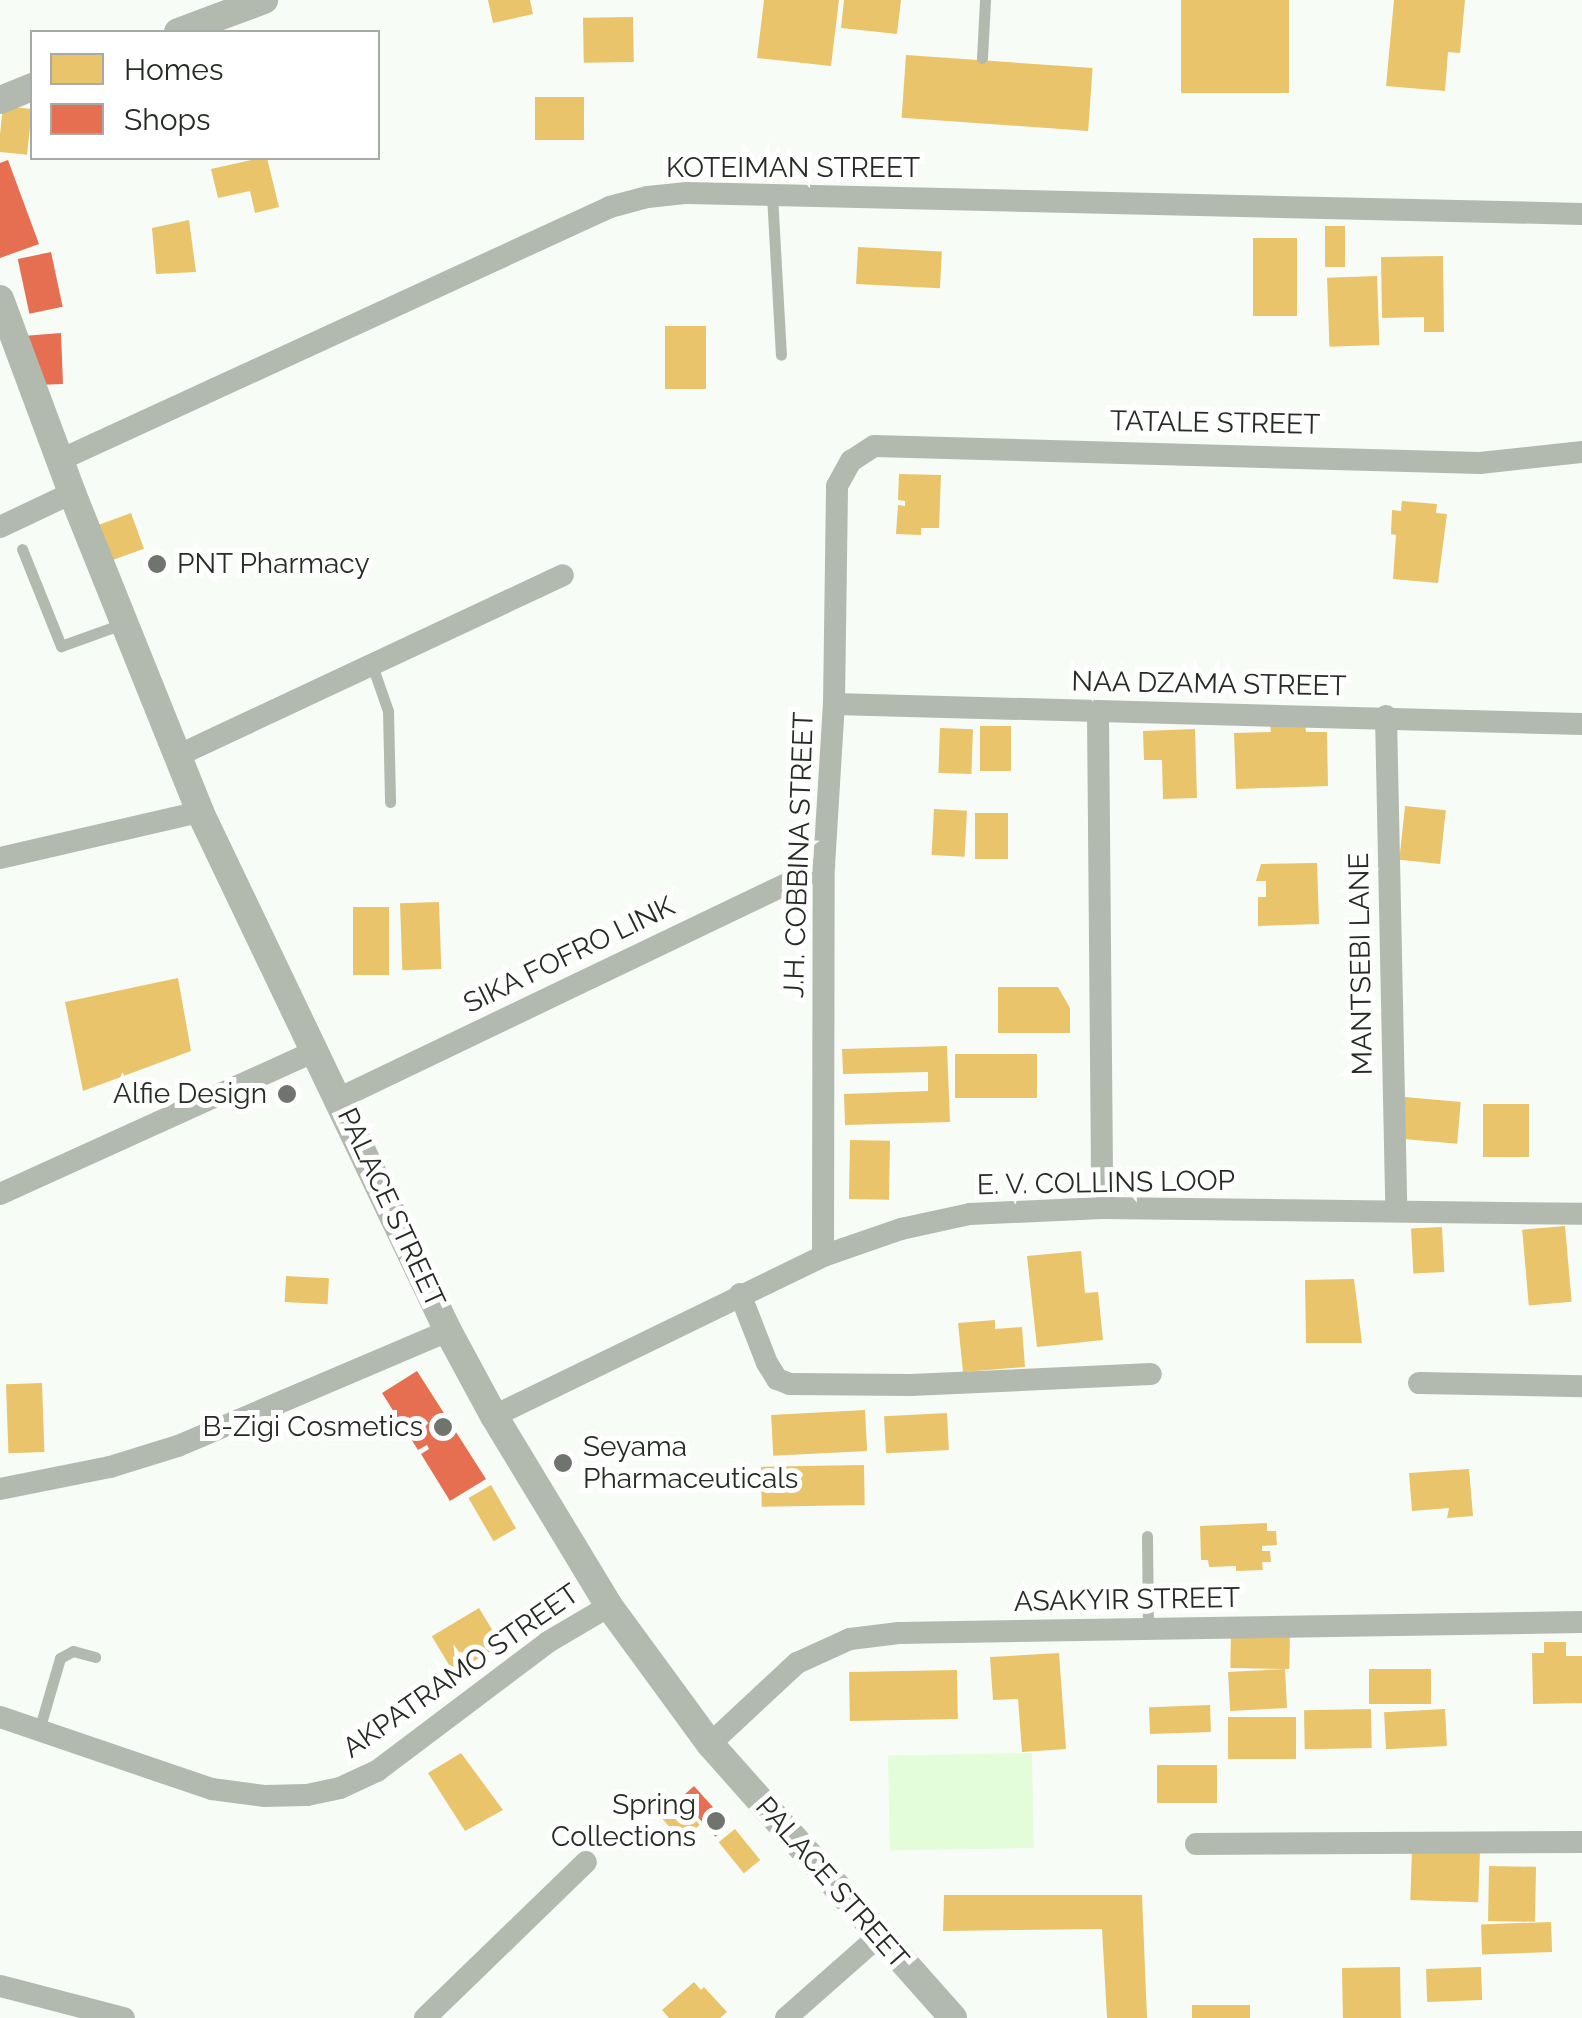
<!DOCTYPE html>
<html>
<head>
<meta charset="utf-8">
<style>
  body { margin:0 }
  #map { position:relative; width:1582px; height:2018px; overflow:hidden; background:#f8fcf7; font-family:Raleway,sans-serif }
  div>[style] { position:absolute }
  .green>* { inset:0; background:#e3fcda; transform-origin:0 0 }
  .homes>* { inset:0; background:#e9c46a; transform-origin:0 0 }
  .shops>* { inset:0; background:#e76f51; transform-origin:0 0 }
  .service>* { height:11px; margin:-5.5px; padding:0 5.5px; transform-origin:5.5px; border-radius:5.5px; background:#b2bab0 }
  .minor>* { height:22px; margin:-11px; padding:0 11px; transform-origin:11px; border-radius:11px; background:#b2bab0 }
  .tertiary>* { height:28px; margin:-14px; padding:0 14px; transform-origin:14px; border-radius:14px; background:#b2bab0 }
  .dots>* { width:28px; height:28px; translate:-50% -50%; box-sizing:border-box; border:5px solid #fff; border-radius:50% }
  span { translate:-50% -50%; white-space:nowrap; text-align:center; line-height:1.15; -webkit-text-stroke:10px #fff; paint-order:stroke }
  .street-label { font-size:28px; color:#262b25 }
  .poi-label { font-size:28px; color:#262b25 }
  .left { translate:0 -50%; text-align:left }
  .right { translate:-100% -50%; text-align:right }
  .legend { position:absolute; left:30px; top:30px; width:350px; height:130px; box-sizing:border-box; background:#fff; border:2px solid #a8aaa8; margin:0; padding:12px 18px; list-style:none; font-size:30px; color:#262b25 }
  .legend li { display:flex; align-items:center; gap:20px; height:50px }
  .legend b { width:50px; border:2px solid #a8aaa8 }
</style>
</head>
<body>
<div id="map">
  <div class="green">
    <div style="left:1032px;top:1753px;width:95px;height:144px;rotate:89deg"></div>
  </div>
  <div class="homes">
    <div style="clip-path:polygon(488px 0,530px 0,533px 14px,493px 23px)"></div>
    <div style="clip-path:polygon(764px 0,839px 0,831px 66px,757px 58px)"></div>
    <div style="clip-path:polygon(844px 0,901px 0,897px 34px,841px 28px)"></div>
    <div style="left:1181px;top:0;width:108px;height:93px"></div>
    <div style="clip-path:polygon(1394px 0,1465px 0,1460px 53px,1448px 52px,1445px 91px,1386px 86px)"></div>
    <div style="left:633px;top:17px;width:45px;height:50px;rotate:89deg"></div>
    <div style="left:906px;top:55px;width:187px;height:63px;rotate:4deg"></div>
    <div style="left:535px;top:97px;width:49px;height:43px"></div>
    <div style="left:3px;top:106px;width:29px;height:46px;rotate:6deg"></div>
    <div style="clip-path:polygon(261px 158px,267px 158px,279px 207px,255px 213px,250px 191px,218px 198px,211px 169px)"></div>
    <div style="clip-path:polygon(189px 220px,196px 272px,156px 274px,152px 228px)"></div>
    <div style="left:1325px;top:226px;width:20px;height:41px"></div>
    <div style="left:1253px;top:238px;width:44px;height:78px"></div>
    <div style="left:858px;top:247px;width:84px;height:37px;rotate:3deg"></div>
    <div style="clip-path:polygon(1443px 256px,1444px 332px,1424px 332px,1424px 317px,1382px 318px,1381px 257px)"></div>
    <div style="left:1377px;top:276px;width:69px;height:50px;rotate:88deg"></div>
    <div style="left:665px;top:326px;width:41px;height:63px"></div>
    <div style="clip-path:polygon(899px 474px,941px 475px,939px 528px,921px 528px,921px 535px,896px 534px,898px 505px,905px 506px,905px 501px,898px 500px)"></div>
    <div style="clip-path:polygon(1402px 501px,1437px 504px,1436px 513px,1447px 514px,1438px 583px,1393px 579px,1396px 535px,1391px 534px,1392px 510px,1401px 511px)"></div>
    <div style="left:131px;top:513px;width:38px;height:37px;rotate:70deg"></div>
    <div style="clip-path:polygon(1305px 723px,1306px 732px,1327px 732px,1328px 786px,1236px 789px,1234px 733px,1271px 732px,1270px 724px)"></div>
    <div style="left:980px;top:726px;width:31px;height:45px"></div>
    <div style="left:940px;top:728px;width:33px;height:45px;rotate:2deg"></div>
    <div style="clip-path:polygon(1195px 729px,1197px 798px,1163px 799px,1162px 760px,1144px 760px,1143px 731px)"></div>
    <div style="left:1405px;top:806px;width:41px;height:54px;rotate:6deg"></div>
    <div style="left:934px;top:809px;width:33px;height:46px;rotate:3deg"></div>
    <div style="left:975px;top:813px;width:33px;height:46px"></div>
    <div style="clip-path:polygon(1317px 863px,1319px 924px,1258px 926px,1258px 897px,1266px 897px,1266px 881px,1256px 881px,1261px 864px)"></div>
    <div style="left:439px;top:902px;width:67px;height:39px;rotate:88deg"></div>
    <div style="left:353px;top:907px;width:36px;height:68px"></div>
    <div style="clip-path:polygon(178px 978px,191px 1051px,83px 1091px,65px 1002px)"></div>
    <div style="clip-path:polygon(998px 987px,1058px 987px,1070px 1008px,1070px 1033px,998px 1033px)"></div>
    <div style="clip-path:polygon(947px 1046px,950px 1122px,845px 1125px,844px 1094px,928px 1091px,928px 1072px,843px 1074px,842px 1049px)"></div>
    <div style="left:1037px;top:1054px;width:44px;height:82px;rotate:90deg"></div>
    <div style="left:1405px;top:1097px;width:56px;height:42px;rotate:5deg"></div>
    <div style="left:1483px;top:1104px;width:46px;height:53px"></div>
    <div style="left:850px;top:1140px;width:40px;height:59px;rotate:1deg"></div>
    <div style="left:1565px;top:1226px;width:76px;height:43px;rotate:85deg"></div>
    <div style="left:1442px;top:1227px;width:45px;height:31px;rotate:87deg"></div>
    <div style="clip-path:polygon(1081px 1251px,1085px 1293px,1098px 1292px,1103px 1340px,1037px 1347px,1027px 1256px)"></div>
    <div style="left:286px;top:1276px;width:43px;height:26px;rotate:3deg"></div>
    <div style="clip-path:polygon(1354px 1279px,1362px 1343px,1306px 1343px,1305px 1280px)"></div>
    <div style="clip-path:polygon(995px 1320px,995px 1329px,1022px 1327px,1025px 1367px,963px 1372px,958px 1323px)"></div>
    <div style="left:42px;top:1383px;width:69px;height:36px;rotate:88deg"></div>
    <div style="left:865px;top:1410px;width:41px;height:94px;rotate:87deg"></div>
    <div style="left:947px;top:1413px;width:37px;height:63px;rotate:87deg"></div>
    <div style="left:864px;top:1465px;width:40px;height:103px;rotate:89deg"></div>
    <div style="clip-path:polygon(1469px 1469px,1473px 1516px,1447px 1518px,1449px 1508px,1412px 1511px,1409px 1473px)"></div>
    <div style="left:491px;top:1485px;width:50px;height:26px;rotate:60deg"></div>
    <div style="clip-path:polygon(1267px 1523px,1267px 1531px,1276px 1531px,1277px 1545px,1262px 1546px,1262px 1551px,1270px 1551px,1271px 1562px,1262px 1562px,1263px 1570px,1236px 1571px,1236px 1566px,1209px 1567px,1208px 1560px,1201px 1560px,1200px 1526px)"></div>
    <div style="left:479px;top:1608px;width:43px;height:55px;rotate:59deg"></div>
    <div style="left:1231px;top:1630px;width:59px;height:38px;rotate:1deg"></div>
    <div style="clip-path:polygon(1544px 1642px,1566px 1642px,1566px 1656px,1582px 1656px,1582px 1703px,1533px 1704px,1532px 1653px,1544px 1653px)"></div>
    <div style="clip-path:polygon(1059px 1653px,1066px 1749px,1022px 1752px,1018px 1699px,993px 1700px,990px 1657px)"></div>
    <div style="left:1285px;top:1669px;width:39px;height:57px;rotate:87deg"></div>
    <div style="left:1431px;top:1669px;width:35px;height:62px;rotate:90deg"></div>
    <div style="left:957px;top:1670px;width:49px;height:108px;rotate:89deg"></div>
    <div style="left:1210px;top:1705px;width:27px;height:61px;rotate:88deg"></div>
    <div style="left:1371px;top:1709px;width:39px;height:67px;rotate:89deg"></div>
    <div style="left:1445px;top:1709px;width:37px;height:61px;rotate:87deg"></div>
    <div style="left:1296px;top:1717px;width:42px;height:68px;rotate:90deg"></div>
    <div style="clip-path:polygon(461px 1753px,503px 1810px,465px 1831px,428px 1773px)"></div>
    <div style="left:1157px;top:1765px;width:60px;height:38px"></div>
    <div style="left:673px;top:1795px;width:40px;height:24px;rotate:48deg"></div>
    <div style="left:735px;top:1829px;width:40px;height:21px;rotate:51deg"></div>
    <div style="left:1412px;top:1850px;width:68px;height:50px;rotate:2deg"></div>
    <div style="left:1489px;top:1866px;width:47px;height:55px;rotate:1deg"></div>
    <div style="clip-path:polygon(944px 1895px,1142px 1895px,1147px 2018px,1107px 2018px,1102px 1929px,943px 1931px)"></div>
    <div style="left:1551px;top:1922px;width:30px;height:70px;rotate:88deg"></div>
    <div style="left:1400px;top:1967px;width:51px;height:58px;rotate:89deg"></div>
    <div style="left:1481px;top:1967px;width:33px;height:55px;rotate:88deg"></div>
    <div style="clip-path:polygon(694px 1982px,701px 1990px,704px 1987px,727px 2012px,720px 2018px,669px 2018px,662px 2010px)"></div>
    <div style="left:1192px;top:2005px;width:58px;height:13px"></div>
  </div>
  <div class="shops">
    <div style="clip-path:polygon(8px 160px,39px 244px,0 258px,0 163px)"></div>
    <div style="left:51px;top:252px;width:56px;height:34px;rotate:78deg"></div>
    <div style="clip-path:polygon(61px 333px,63px 384px,37px 385px,23px 336px)"></div>
    <div style="clip-path:polygon(417px 1371px,486px 1479px,450px 1501px,421px 1454px,429px 1449px,427px 1445px,418px 1450px,401px 1423px,410px 1417px,399px 1420px,382px 1393px)"></div>
    <div style="left:694px;top:1786px;width:52px;height:18px;rotate:48deg"></div>
  </div>
  <div class="service">
    <div style="left:982px;top:58px;width:58px;rotate:-87deg"></div>
    <div style="left:772px;top:195px;width:160px;rotate:86.8deg"></div>
    <div style="left:22px;top:549px;width:105px;rotate:68.1deg"></div>
    <div style="left:61px;top:646px;width:65px;rotate:-19.8deg"></div>
    <div style="left:372px;top:665px;width:49px;rotate:70.8deg"></div>
    <div style="left:388px;top:711px;width:91px;rotate:88.7deg"></div>
    <div style="left:1147px;top:1536px;width:93px;rotate:89.4deg"></div>
    <div style="left:39px;top:1730px;width:75px;rotate:-73.7deg"></div>
    <div style="left:60px;top:1658px;width:15px;rotate:-28deg"></div>
    <div style="left:73px;top:1651px;width:23px;rotate:15deg"></div>
  </div>
  <div class="minor">
    <div style="left:60px;top:460px;width:605px;rotate:-24.7deg"></div>
    <div style="left:610px;top:207px;width:39px;rotate:-15deg"></div>
    <div style="left:648px;top:197px;width:39px;rotate:-6deg"></div>
    <div style="left:687px;top:193px;width:895px;rotate:1.34deg"></div>
    <div style="left:0;top:527px;width:80px;rotate:-25.3deg"></div>
    <div style="left:834px;top:704px;width:748px;rotate:1.53deg"></div>
    <div style="left:1098px;top:714px;width:494px;rotate:89.5deg"></div>
    <div style="left:1386px;top:716px;width:495px;rotate:88.8deg"></div>
    <div style="left:177px;top:756px;width:426px;rotate:-25.1deg"></div>
    <div style="left:0;top:858px;width:205px;rotate:-13deg"></div>
    <div style="left:340px;top:1098px;width:537px;rotate:-25.61deg"></div>
    <div style="left:0;top:1194px;width:346px;rotate:-24.4deg"></div>
    <div style="left:823px;top:1256px;width:390px;rotate:-89.9deg"></div>
    <div style="left:824px;top:866px;width:162px;rotate:-86.5deg"></div>
    <div style="left:834px;top:704px;width:218px;rotate:-89.2deg"></div>
    <div style="left:837px;top:486px;width:29px;rotate:-61deg"></div>
    <div style="left:851px;top:461px;width:27px;rotate:-33deg"></div>
    <div style="left:874px;top:446px;width:606px;rotate:1.61deg"></div>
    <div style="left:1480px;top:463px;width:103px;rotate:-6.2deg"></div>
    <div style="left:740px;top:1294px;width:74px;rotate:68.6deg"></div>
    <div style="left:767px;top:1363px;width:19px;rotate:58deg"></div>
    <div style="left:777px;top:1379px;width:14px;rotate:21deg"></div>
    <div style="left:790px;top:1384px;width:121px;rotate:0.5deg"></div>
    <div style="left:911px;top:1385px;width:240px;rotate:-2.6deg"></div>
    <div style="left:1419px;top:1383px;width:163px;rotate:1.1deg"></div>
    <div style="left:494px;top:1416px;width:366px;rotate:-25.9deg"></div>
    <div style="left:823px;top:1256px;width:83px;rotate:-19.1deg"></div>
    <div style="left:901px;top:1229px;width:71px;rotate:-12.3deg"></div>
    <div style="left:970px;top:1214px;width:132px;rotate:-2.6deg"></div>
    <div style="left:1102px;top:1208px;width:480px;rotate:0.7deg"></div>
    <div style="left:0;top:1489px;width:112px;rotate:-11.3deg"></div>
    <div style="left:110px;top:1467px;width:71px;rotate:-17.2deg"></div>
    <div style="left:178px;top:1446px;width:293px;rotate:-23.1deg"></div>
    <div style="left:0;top:1717px;width:224px;rotate:18.8deg"></div>
    <div style="left:212px;top:1789px;width:52px;rotate:7.7deg"></div>
    <div style="left:264px;top:1796px;width:43px;rotate:-1.3deg"></div>
    <div style="left:307px;top:1795px;width:34px;rotate:-12deg"></div>
    <div style="left:340px;top:1788px;width:41px;rotate:-24.7deg"></div>
    <div style="left:377px;top:1771px;width:214px;rotate:-37deg"></div>
    <div style="left:548px;top:1642px;width:71px;rotate:-30.5deg"></div>
    <div style="left:710px;top:1744px;width:119px;rotate:-43deg"></div>
    <div style="left:797px;top:1663px;width:58px;rotate:-24.4deg"></div>
    <div style="left:850px;top:1639px;width:49px;rotate:-7deg"></div>
    <div style="left:899px;top:1633px;width:683px;rotate:-0.92deg"></div>
    <div style="left:1196px;top:1844px;width:386px;rotate:-0.3deg"></div>
    <div style="left:0;top:1986px;width:128px;rotate:14.5deg"></div>
    <div style="left:425px;top:2018px;width:224px;rotate:-44.1deg"></div>
    <div style="left:786px;top:2018px;width:124px;rotate:-41.4deg"></div>
  </div>
  <div class="tertiary">
    <div style="left:178px;top:32px;width:92px;rotate:-20.4deg"></div>
    <div style="left:0;top:100px;width:35px;rotate:-22deg"></div>
    <div style="left:0;top:299px;width:207px;rotate:69.6deg"></div>
    <div style="left:72px;top:493px;width:344px;rotate:68.1deg"></div>
    <div style="left:200px;top:812px;width:575px;rotate:64.46deg"></div>
    <div style="left:448px;top:1331px;width:97px;rotate:61.6deg"></div>
    <div style="left:494px;top:1416px;width:222px;rotate:58.8deg"></div>
    <div style="left:609px;top:1606px;width:171px;rotate:53.8deg"></div>
    <div style="left:710px;top:1744px;width:366px;rotate:48.4deg"></div>
  </div>
  <div class="dots">
    <div style="left:157px;top:564px;background:#70746e"></div>
    <div style="left:287px;top:1094px;background:#70746e"></div>
    <div style="left:443px;top:1427px;background:#70746e"></div>
    <div style="left:563px;top:1463px;background:#70746e"></div>
    <div style="left:716px;top:1821px;background:#70746e"></div>
  </div>
  <div class="street-label">
    <span style="left:793px;top:168px">KOTEIMAN STREET</span>
    <span style="left:1215px;top:423px;rotate:1deg">TATALE STREET</span>
    <span style="left:1209px;top:684px;rotate:1deg">NAA DZAMA STREET</span>
    <span style="left:799px;top:855px;rotate:-88deg">J.H. COBBINA STREET</span>
    <span style="left:569px;top:955px;rotate:-26deg">SIKA FOFRO LINK</span>
    <span style="left:1361px;top:964px;rotate:-91deg">MANTSEBI LANE</span>
    <span style="left:1106px;top:1183px;rotate:-1deg">E. V. COLLINS LOOP</span>
    <span style="left:391px;top:1208px;rotate:65deg">PALACE STREET</span>
    <span style="left:1127px;top:1600px;rotate:-1deg">ASAKYIR STREET</span>
    <span style="left:461px;top:1671px;rotate:-35deg">AKPATRAMO STREET</span>
    <span style="left:832px;top:1883px;rotate:49deg">PALACE STREET</span>
  </div>
  <div class="poi-label">
    <span class="left" style="left:177px;top:564px">PNT Pharmacy</span>
    <span class="right" style="left:267px;top:1094px">Alfie Design</span>
    <span class="right" style="left:423px;top:1427px">B-Zigi Cosmetics</span>
    <span class="left" style="left:583px;top:1463px">Seyama<br>Pharmaceuticals</span>
    <span class="right" style="left:696px;top:1821px">Spring<br>Collections</span>
  </div>
  <ul class="legend">
  <li><b style="height:28px;background:#e9c46a"></b>Homes</li>
  <li><b style="height:28px;background:#e76f51"></b>Shops</li>
  </ul>
</div>
</body>
</html>
